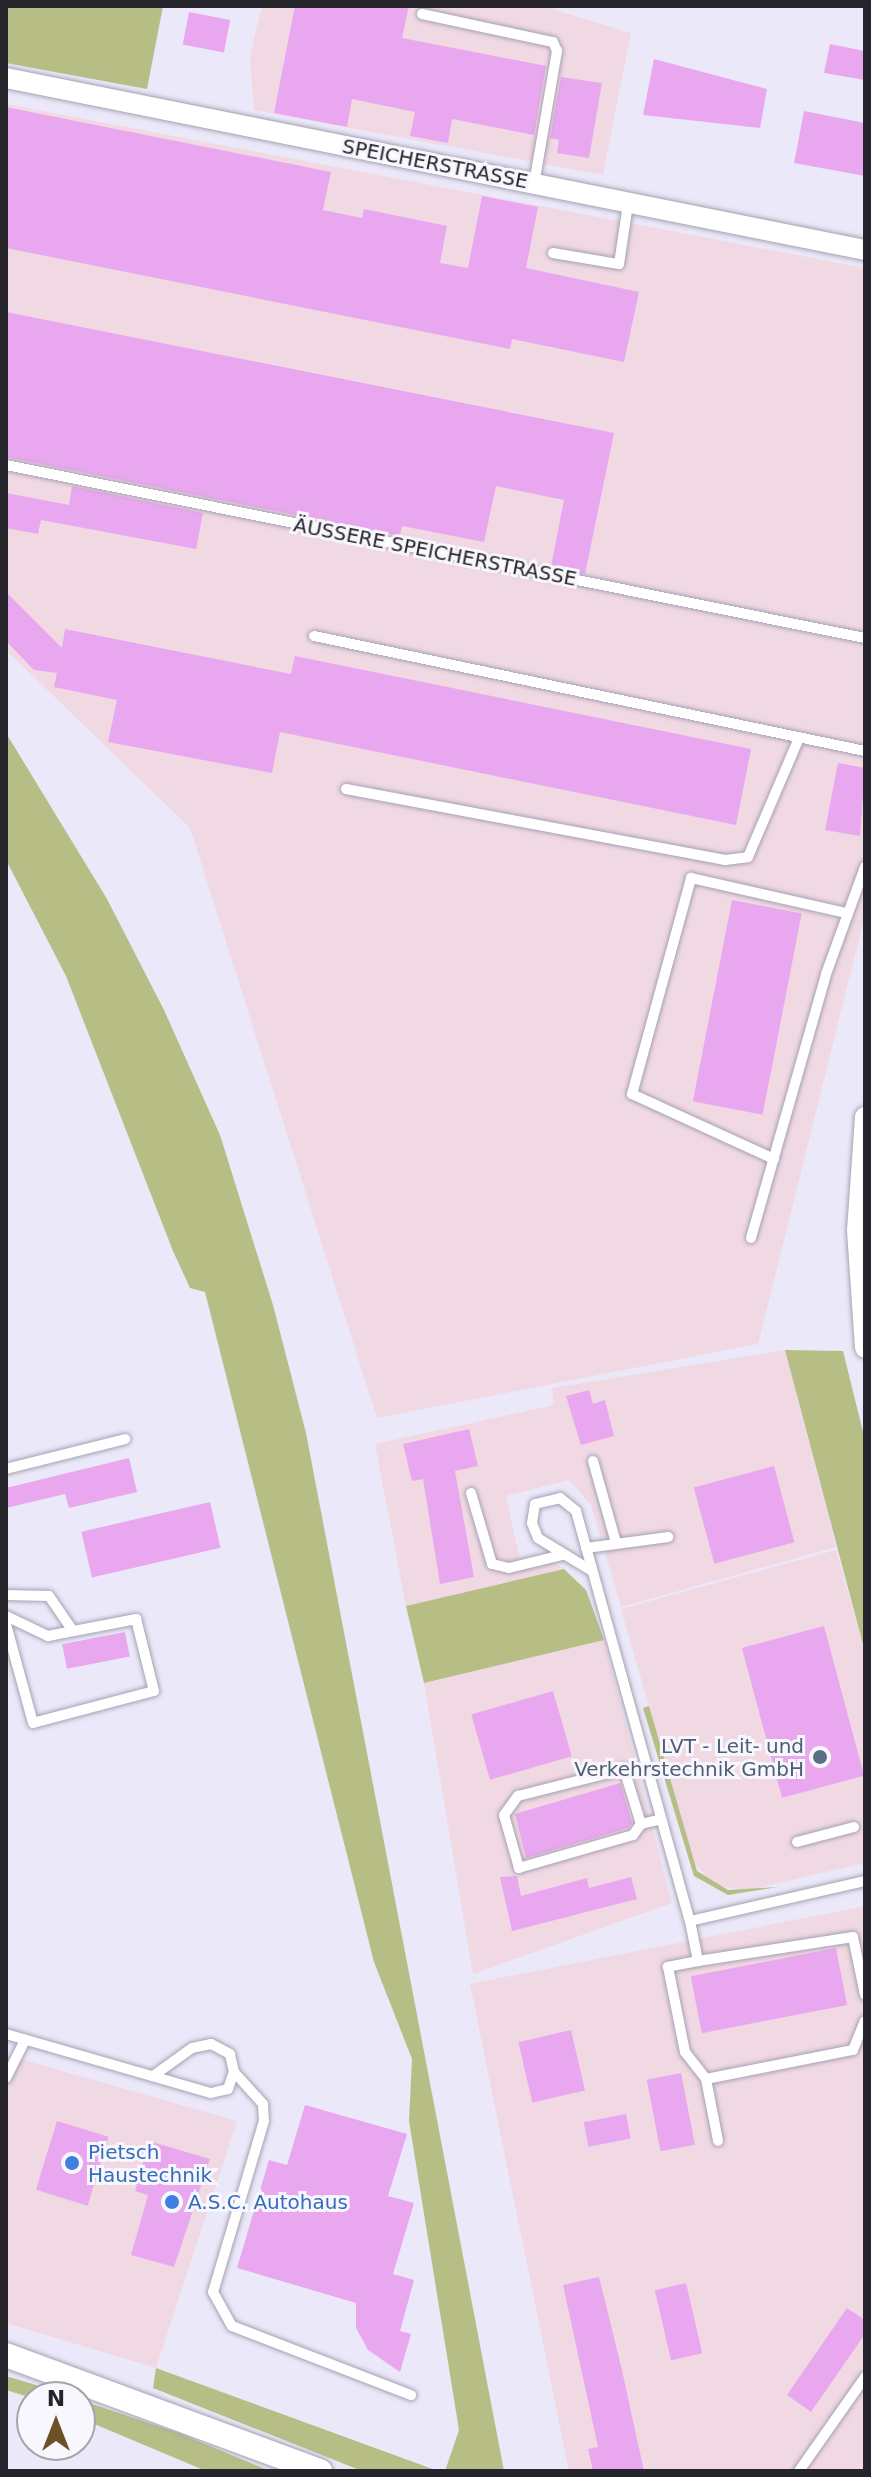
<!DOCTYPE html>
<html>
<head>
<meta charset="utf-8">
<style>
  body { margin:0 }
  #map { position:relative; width:871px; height:2477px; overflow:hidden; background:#ebe8f9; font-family:"DejaVu Sans",sans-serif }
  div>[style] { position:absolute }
  .commercial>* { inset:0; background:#f1d9e3 }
  .green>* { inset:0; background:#b6be86 }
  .building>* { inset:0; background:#e9a7ef; transform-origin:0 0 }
  .roads { filter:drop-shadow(0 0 2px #a5a2b2) drop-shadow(0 0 2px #a5a2b2) }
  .service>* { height:10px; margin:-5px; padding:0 5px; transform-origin:5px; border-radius:5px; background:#fff }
  .minor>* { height:20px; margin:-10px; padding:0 10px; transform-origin:10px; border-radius:10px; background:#fff }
  .tertiary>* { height:24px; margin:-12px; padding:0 12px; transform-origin:12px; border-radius:12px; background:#fff }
  .dots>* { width:22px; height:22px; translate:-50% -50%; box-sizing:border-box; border:4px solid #f8f7fd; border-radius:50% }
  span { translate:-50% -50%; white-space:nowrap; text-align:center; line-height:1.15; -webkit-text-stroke:6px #f8f7fd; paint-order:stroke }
  .street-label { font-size:20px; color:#26252b }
  .service-label { font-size:20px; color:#4e5e75 }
  .right { translate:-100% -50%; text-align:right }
  .shop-label { font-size:20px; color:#366cbe }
  .left { translate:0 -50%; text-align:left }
  .frame { position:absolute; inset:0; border:8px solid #26252b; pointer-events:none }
  .north { position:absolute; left:16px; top:2381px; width:80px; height:80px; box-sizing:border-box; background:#f8f7fd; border:2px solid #a4a3a9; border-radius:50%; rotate:0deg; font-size:22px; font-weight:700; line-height:32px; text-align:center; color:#26252b }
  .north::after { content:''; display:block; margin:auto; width:28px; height:36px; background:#6b5123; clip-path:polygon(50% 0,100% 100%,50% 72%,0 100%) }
</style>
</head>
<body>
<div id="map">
  <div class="commercial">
    <div style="clip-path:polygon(262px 6px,542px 6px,631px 33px,603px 175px,254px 110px,250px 56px)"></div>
    <div style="clip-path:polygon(6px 104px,865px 268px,865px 915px,758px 1344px,377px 1418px,190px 828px,6px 650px)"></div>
    <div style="clip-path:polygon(785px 1350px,836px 1547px,621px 1607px,591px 1505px,569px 1480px,506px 1496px,520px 1560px,541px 1555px,564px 1569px,406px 1606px,375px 1444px,554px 1405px,552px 1388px)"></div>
    <div style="clip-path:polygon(836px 1550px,865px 1652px,865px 1863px,748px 1890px,717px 1886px,694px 1864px,621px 1609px)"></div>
    <div style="clip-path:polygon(604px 1640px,672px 1903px,473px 1974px,424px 1683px)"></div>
    <div style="clip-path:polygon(865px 1906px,865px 2471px,569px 2471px,470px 1984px)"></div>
    <div style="clip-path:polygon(6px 2055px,237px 2121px,156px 2368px,6px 2323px)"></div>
  </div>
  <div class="green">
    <div style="clip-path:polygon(6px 6px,163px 6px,147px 89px,6px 63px)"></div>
    <div style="clip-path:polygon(6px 733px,107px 899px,164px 1010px,220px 1135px,273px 1305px,306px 1433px,504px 2471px,445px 2471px,459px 2430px,409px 2121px,412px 2059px,374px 1962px,205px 1292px,190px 1288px,173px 1251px,66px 976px,6px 860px)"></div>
    <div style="clip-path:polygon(785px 1350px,843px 1351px,865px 1440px,865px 1652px)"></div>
    <div style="clip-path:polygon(564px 1569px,586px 1590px,604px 1640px,424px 1683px,406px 1606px)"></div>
    <div style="clip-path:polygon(649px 1706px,697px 1871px,728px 1890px,778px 1887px,728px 1895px,694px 1876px,643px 1708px)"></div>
    <div style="clip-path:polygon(156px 2368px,438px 2471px,362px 2471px,153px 2388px)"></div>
    <div style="clip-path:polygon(6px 2376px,36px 2385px,72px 2397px,32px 2398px,6px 2390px)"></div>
    <div style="clip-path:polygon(80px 2400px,179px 2433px,270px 2471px,206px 2471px,80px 2418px)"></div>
  </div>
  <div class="building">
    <div style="clip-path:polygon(295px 6px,409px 6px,402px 38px,546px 66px,534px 135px,452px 119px,448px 143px,410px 136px,415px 112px,352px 99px,347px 127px,274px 113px)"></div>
    <div style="left:189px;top:12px;width:42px;height:33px;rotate:11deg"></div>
    <div style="clip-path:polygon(830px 44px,865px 51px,865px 80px,824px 73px)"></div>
    <div style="clip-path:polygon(654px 59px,767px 89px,760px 128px,643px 115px)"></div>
    <div style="clip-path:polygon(561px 77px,602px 83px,589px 158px,557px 153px,559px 140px,550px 138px)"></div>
    <div style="clip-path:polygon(6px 107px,331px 172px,323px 210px,362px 218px,364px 209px,447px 226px,440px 263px,468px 268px,482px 196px,538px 207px,526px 268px,639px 292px,624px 362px,512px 339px,510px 349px,6px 248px)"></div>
    <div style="clip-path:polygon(804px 111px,865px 123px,865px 176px,794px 163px)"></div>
    <div style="clip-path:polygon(6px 312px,614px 433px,585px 574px,551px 566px,564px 500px,496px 486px,484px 542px,402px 526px,400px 536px,6px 457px)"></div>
    <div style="clip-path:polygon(72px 486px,203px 513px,196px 549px,41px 520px,38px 534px,6px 528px,6px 493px,69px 505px)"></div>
    <div style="clip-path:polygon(6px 592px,62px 648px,65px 629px,291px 674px,295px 656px,751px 749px,736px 825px,280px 732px,272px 773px,108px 742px,117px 700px,54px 687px,57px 673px,34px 670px,6px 641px)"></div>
    <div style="clip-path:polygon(838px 763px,865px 768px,860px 836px,825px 830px)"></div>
    <div style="left:732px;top:900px;width:71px;height:205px;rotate:11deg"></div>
    <div style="clip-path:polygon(589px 1390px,593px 1404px,605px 1400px,614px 1436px,581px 1445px,566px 1396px)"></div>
    <div style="clip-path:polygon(469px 1429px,478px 1466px,455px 1471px,474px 1577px,440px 1584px,423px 1479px,412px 1481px,403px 1444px)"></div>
    <div style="clip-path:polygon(129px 1458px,137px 1492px,69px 1508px,65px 1494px,6px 1508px,6px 1488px)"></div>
    <div style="left:774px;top:1466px;width:79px;height:83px;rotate:75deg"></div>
    <div style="left:210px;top:1502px;width:47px;height:132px;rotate:77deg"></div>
    <div style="left:824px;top:1626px;width:155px;height:85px;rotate:75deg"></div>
    <div style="left:125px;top:1632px;width:25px;height:64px;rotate:79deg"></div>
    <div style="left:553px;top:1691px;width:68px;height:85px;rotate:74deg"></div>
    <div style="clip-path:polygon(620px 1783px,632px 1823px,628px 1828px,526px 1858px,515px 1814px)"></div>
    <div style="clip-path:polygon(517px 1876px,521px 1896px,587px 1878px,589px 1888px,631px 1877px,637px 1899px,512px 1931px,500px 1877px)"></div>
    <div style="left:836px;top:1948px;width:58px;height:148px;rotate:79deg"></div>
    <div style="left:571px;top:2030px;width:62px;height:54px;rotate:77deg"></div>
    <div style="left:681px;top:2073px;width:73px;height:35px;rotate:79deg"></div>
    <div style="clip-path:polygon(305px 2105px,407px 2134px,388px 2196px,414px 2203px,393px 2274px,414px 2280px,400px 2331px,411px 2334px,400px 2372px,368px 2350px,356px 2328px,356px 2303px,237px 2268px,269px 2160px,287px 2165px)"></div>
    <div style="left:626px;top:2114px;width:25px;height:43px;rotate:79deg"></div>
    <div style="left:57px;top:2121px;width:54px;height:72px;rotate:17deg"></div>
    <div style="clip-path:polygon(149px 2141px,210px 2159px,174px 2267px,131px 2255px,148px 2195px,135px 2191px)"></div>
    <div style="clip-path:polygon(599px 2277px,621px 2366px,644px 2471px,593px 2471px,588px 2449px,598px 2447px,563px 2285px)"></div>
    <div style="left:686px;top:2283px;width:72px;height:32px;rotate:77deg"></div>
    <div style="clip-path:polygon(847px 2308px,865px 2320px,865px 2334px,811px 2412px,787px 2395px)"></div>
  </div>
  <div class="roads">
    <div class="service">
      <div style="left:422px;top:14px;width:134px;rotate:12.1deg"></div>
      <div style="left:553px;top:42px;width:10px;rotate:66deg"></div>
      <div style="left:557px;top:51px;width:135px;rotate:99.8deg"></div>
      <div style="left:553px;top:253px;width:67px;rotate:9.5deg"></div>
      <div style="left:619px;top:264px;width:61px;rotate:-81.5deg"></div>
      <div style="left:6px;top:465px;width:876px;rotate:11.39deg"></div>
      <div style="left:314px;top:636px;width:563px;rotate:11.79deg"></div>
      <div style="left:346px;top:789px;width:386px;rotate:10.6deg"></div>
      <div style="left:725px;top:860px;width:23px;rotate:-7deg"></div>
      <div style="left:748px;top:857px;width:129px;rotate:-66.8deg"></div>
      <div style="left:774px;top:1159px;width:156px;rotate:-155.4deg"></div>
      <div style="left:632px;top:1094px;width:224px;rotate:-74.7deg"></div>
      <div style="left:691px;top:878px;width:159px;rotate:12.7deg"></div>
      <div style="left:751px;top:1238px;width:274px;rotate:-74.1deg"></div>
      <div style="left:826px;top:974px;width:114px;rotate:-70deg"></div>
      <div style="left:593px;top:1461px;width:85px;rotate:74.3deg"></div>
      <div style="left:6px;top:1469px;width:123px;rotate:-14.1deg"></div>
      <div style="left:471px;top:1493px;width:74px;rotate:73.5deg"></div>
      <div style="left:492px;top:1564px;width:17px;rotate:13deg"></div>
      <div style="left:509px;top:1568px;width:55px;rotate:-13.8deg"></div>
      <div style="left:586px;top:1548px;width:83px;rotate:-7.6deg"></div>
      <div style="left:592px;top:1571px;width:63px;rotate:-148.6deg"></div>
      <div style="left:538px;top:1538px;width:16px;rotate:-112deg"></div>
      <div style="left:532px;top:1523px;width:19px;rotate:-81deg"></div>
      <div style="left:535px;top:1504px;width:26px;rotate:-13deg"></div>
      <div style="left:560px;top:1498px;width:21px;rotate:39deg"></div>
      <div style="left:576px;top:1511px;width:426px;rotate:74.5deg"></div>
      <div style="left:690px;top:1921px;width:180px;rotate:-12.9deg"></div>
      <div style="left:6px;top:1595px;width:43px;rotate:1.3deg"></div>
      <div style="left:49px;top:1596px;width:42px;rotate:55.6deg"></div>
      <div style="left:6px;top:1616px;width:47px;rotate:25.5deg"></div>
      <div style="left:48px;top:1636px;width:90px;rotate:-10.9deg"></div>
      <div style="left:136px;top:1619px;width:74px;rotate:76deg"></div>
      <div style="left:154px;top:1691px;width:125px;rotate:165.2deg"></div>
      <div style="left:33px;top:1723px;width:103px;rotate:-105.3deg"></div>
      <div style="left:641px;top:1824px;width:14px;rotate:126deg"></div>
      <div style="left:633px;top:1835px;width:119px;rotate:163.9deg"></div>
      <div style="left:519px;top:1868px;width:55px;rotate:-105.8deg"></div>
      <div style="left:504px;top:1815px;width:24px;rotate:-54deg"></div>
      <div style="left:518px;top:1796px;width:109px;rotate:-14.3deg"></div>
      <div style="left:624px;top:1769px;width:58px;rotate:72.8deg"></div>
      <div style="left:641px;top:1824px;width:18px;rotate:-13deg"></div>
      <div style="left:797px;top:1842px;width:59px;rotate:-14.7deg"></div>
      <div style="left:690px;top:1921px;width:41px;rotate:78.7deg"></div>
      <div style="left:698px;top:1961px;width:157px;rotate:-8.8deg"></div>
      <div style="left:853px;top:1937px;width:59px;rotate:78.3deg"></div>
      <div style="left:698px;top:1961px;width:31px;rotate:169deg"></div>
      <div style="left:668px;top:1967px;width:87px;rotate:78.7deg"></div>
      <div style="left:685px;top:2052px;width:34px;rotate:52deg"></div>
      <div style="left:706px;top:2079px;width:150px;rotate:-11.2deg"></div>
      <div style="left:853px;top:2050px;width:31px;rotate:-68deg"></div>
      <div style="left:6px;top:2034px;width:213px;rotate:16.1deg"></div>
      <div style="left:211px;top:2093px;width:17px;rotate:-13deg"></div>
      <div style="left:228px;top:2089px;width:18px;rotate:-71deg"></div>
      <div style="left:234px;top:2072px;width:18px;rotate:-103deg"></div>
      <div style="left:230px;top:2054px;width:21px;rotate:-152deg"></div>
      <div style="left:211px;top:2044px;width:19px;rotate:168deg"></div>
      <div style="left:192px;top:2048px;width:48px;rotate:144.3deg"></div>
      <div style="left:234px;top:2072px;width:43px;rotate:47.8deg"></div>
      <div style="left:263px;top:2104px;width:17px;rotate:87deg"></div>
      <div style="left:264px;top:2121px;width:178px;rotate:106.6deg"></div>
      <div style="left:213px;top:2292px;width:39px;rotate:61deg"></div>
      <div style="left:232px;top:2326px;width:192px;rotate:21.1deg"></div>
      <div style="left:6px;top:2078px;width:42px;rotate:-63.4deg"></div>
      <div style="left:706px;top:2079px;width:63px;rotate:79deg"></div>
      <div style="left:799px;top:2471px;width:115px;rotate:-54.9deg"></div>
    </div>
    <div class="minor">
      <div style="left:6px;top:78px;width:876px;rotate:11.32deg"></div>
      <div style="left:865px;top:1117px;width:113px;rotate:94deg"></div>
      <div style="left:857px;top:1230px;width:118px;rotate:86.1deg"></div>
    </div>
    <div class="tertiary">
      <div style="left:6px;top:2355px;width:335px;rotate:20.3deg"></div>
    </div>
  </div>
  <div class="dots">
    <div style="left:820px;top:1757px;background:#5c6f8a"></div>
    <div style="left:72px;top:2163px;background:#3f7fe0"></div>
    <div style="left:172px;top:2202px;background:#3f7fe0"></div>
  </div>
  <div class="street-label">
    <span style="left:435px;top:164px;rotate:11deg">SPEICHERSTRASSE</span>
    <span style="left:435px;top:552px;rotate:11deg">ÄUSSERE SPEICHERSTRASSE</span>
  </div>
  <div class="service-label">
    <span class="right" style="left:804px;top:1758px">LVT - Leit- und<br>Verkehrstechnik GmbH</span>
  </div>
  <div class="shop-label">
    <span class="left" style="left:88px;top:2164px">Pietsch<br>Haustechnik</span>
    <span class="left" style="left:188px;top:2202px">A.S.C. Autohaus</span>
  </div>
  <div class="frame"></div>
  <div class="north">N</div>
</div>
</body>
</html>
